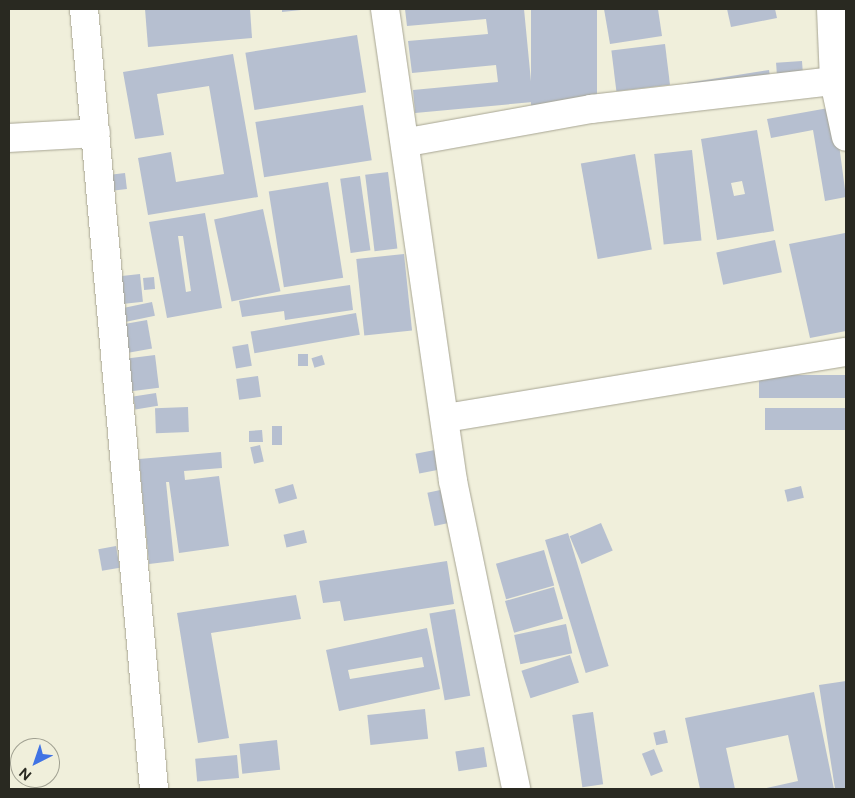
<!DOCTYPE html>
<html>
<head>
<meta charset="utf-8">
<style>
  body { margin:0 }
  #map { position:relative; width:855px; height:798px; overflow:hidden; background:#f0efdb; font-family:Figtree,sans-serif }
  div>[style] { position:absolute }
  .building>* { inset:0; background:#b6bfd0; transform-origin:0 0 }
  .roads { filter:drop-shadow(0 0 1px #a7a593) drop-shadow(0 0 1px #a7a593) }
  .minor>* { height:28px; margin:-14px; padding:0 14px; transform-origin:14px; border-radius:14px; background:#fff }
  span { translate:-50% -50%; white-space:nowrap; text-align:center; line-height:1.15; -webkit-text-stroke:4.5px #f0efdb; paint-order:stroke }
  .frame { position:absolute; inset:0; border:10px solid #292921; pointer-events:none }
  .north { position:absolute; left:10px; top:738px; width:50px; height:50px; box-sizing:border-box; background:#f0efdb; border:1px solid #a0a091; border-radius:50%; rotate:221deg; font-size:14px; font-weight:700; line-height:20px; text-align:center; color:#292921 }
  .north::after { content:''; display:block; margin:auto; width:18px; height:22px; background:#4073e4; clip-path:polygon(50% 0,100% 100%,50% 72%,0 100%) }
</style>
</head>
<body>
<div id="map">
  <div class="building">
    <div style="clip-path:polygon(145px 9px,250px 9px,252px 38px,148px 47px)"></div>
    <div style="clip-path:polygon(282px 9px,301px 9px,301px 10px,282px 12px)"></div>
    <div style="clip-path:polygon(405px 9px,524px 9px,533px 102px,415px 113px,413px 90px,498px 82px,496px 65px,412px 73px,408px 41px,488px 34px,486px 19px,407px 26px)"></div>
    <div style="left:531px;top:9px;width:66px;height:97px"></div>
    <div style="clip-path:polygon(604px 9px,658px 9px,662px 36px,610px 44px)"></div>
    <div style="clip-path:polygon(727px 9px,775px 9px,777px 18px,731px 27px)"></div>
    <div style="left:357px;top:35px;width:58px;height:113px;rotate:81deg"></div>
    <div style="left:665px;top:44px;width:41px;height:54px;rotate:83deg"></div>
    <div style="clip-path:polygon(233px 54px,258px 197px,148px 215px,138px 158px,171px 152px,176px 182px,224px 174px,209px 86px,157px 94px,164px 135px,135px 139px,123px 72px)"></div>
    <div style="left:802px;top:61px;width:16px;height:26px;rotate:86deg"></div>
    <div style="left:769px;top:70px;width:13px;height:83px;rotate:81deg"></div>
    <div style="left:363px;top:105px;width:56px;height:109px;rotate:81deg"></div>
    <div style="clip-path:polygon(834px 107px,846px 197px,825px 201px,813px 130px,771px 138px,767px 119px)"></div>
    <div style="clip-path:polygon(evenodd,757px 130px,774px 231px,717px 240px,701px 139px,757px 130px,742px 181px,745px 194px,734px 196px,731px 183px,742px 181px)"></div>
    <div style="left:692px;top:150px;width:91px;height:38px;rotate:84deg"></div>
    <div style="left:635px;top:154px;width:97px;height:55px;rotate:80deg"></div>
    <div style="left:388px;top:172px;width:77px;height:23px;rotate:83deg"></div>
    <div style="left:125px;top:173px;width:16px;height:19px;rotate:83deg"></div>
    <div style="left:360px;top:176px;width:75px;height:20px;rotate:82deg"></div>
    <div style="left:328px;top:182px;width:97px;height:60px;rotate:81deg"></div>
    <div style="left:263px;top:209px;width:84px;height:50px;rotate:78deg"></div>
    <div style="clip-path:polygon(evenodd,205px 213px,222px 308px,167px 318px,149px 222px,205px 213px,178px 236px,183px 236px,191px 291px,186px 292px,178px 236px)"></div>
    <div style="clip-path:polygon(845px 233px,846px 331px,810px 338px,789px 244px)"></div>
    <div style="left:775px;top:240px;width:33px;height:60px;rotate:78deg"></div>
    <div style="left:404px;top:254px;width:77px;height:48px;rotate:84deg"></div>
    <div style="left:140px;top:274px;width:28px;height:23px;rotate:84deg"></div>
    <div style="left:154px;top:277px;width:12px;height:11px;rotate:85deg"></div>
    <div style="clip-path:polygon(350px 285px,353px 310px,285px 320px,284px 311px,242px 317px,239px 301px)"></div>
    <div style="left:152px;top:302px;width:14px;height:33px;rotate:78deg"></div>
    <div style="left:356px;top:313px;width:22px;height:107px;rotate:80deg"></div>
    <div style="left:147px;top:320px;width:29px;height:27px;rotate:80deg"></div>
    <div style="left:248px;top:344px;width:22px;height:16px;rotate:80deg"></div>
    <div style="left:298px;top:354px;width:10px;height:12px"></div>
    <div style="left:155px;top:355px;width:33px;height:30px;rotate:83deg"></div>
    <div style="left:322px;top:355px;width:10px;height:11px;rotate:73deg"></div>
    <div style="left:846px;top:375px;width:23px;height:87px;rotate:90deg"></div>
    <div style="left:258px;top:376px;width:21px;height:22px;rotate:82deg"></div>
    <div style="left:156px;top:393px;width:13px;height:23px;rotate:81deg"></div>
    <div style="left:188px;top:407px;width:25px;height:33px;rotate:88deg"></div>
    <div style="left:846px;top:408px;width:22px;height:81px;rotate:90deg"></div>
    <div style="left:272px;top:426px;width:10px;height:19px"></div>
    <div style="clip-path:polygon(262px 430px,263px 442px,249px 442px,249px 431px)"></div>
    <div style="left:260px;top:445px;width:17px;height:10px;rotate:77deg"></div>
    <div style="left:440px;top:449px;width:20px;height:25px;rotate:79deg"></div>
    <div style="clip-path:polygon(221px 452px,222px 468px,184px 471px,185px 480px,219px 476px,229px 546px,179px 553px,169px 482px,166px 482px,174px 561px,149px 564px,139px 459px)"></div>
    <div style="left:293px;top:484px;width:15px;height:19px;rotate:74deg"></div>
    <div style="left:801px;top:486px;width:12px;height:17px;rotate:76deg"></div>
    <div style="left:445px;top:489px;width:34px;height:18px;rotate:78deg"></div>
    <div style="left:601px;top:523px;width:30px;height:34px;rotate:67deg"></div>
    <div style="left:304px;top:530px;width:13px;height:21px;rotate:77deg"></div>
    <div style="left:568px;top:533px;width:139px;height:24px;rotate:73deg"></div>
    <div style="left:116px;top:546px;width:22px;height:18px;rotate:80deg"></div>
    <div style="left:544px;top:550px;width:37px;height:50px;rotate:74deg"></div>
    <div style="clip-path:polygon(447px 561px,454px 604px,344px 621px,340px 601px,323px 603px,319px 581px)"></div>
    <div style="left:554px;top:587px;width:33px;height:51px;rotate:74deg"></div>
    <div style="clip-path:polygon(296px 595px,301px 619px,211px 633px,229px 738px,198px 743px,177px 613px)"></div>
    <div style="left:455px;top:609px;width:88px;height:26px;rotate:80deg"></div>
    <div style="left:566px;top:624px;width:30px;height:53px;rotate:78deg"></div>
    <div style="clip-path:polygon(evenodd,427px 628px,440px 689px,339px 711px,326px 650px,427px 628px,422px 657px,424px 667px,350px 679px,348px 670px,422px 657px)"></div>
    <div style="left:570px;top:655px;width:29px;height:51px;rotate:72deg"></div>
    <div style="clip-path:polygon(846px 681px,846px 789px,835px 789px,819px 685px)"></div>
    <div style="clip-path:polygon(814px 692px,834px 789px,762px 789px,798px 781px,788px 735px,726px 748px,735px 789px,700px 789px,685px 718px)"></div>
    <div style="left:425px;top:709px;width:30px;height:58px;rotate:84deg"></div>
    <div style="left:593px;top:712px;width:73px;height:21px;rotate:82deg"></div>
    <div style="left:665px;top:730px;width:13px;height:12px;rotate:77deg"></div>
    <div style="left:277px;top:740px;width:30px;height:38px;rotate:84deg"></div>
    <div style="left:484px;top:747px;width:20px;height:29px;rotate:81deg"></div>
    <div style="left:654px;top:749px;width:24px;height:13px;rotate:68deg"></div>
    <div style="left:237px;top:755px;width:23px;height:42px;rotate:85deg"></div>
  </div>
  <div class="roads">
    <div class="minor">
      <div style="left:84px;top:9px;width:783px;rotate:84.87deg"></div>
      <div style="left:385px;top:9px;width:477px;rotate:81.8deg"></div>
      <div style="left:453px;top:481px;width:314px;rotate:78.4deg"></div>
      <div style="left:831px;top:9px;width:72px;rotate:87.6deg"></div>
      <div style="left:834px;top:81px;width:57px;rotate:77.9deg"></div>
      <div style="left:9px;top:138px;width:87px;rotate:-3.3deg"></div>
      <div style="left:408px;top:142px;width:186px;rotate:-10.2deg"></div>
      <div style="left:591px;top:109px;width:245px;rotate:-6.6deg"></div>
      <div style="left:834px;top:81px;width:15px;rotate:37deg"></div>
      <div style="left:446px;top:418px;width:405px;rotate:-9.4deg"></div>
    </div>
  </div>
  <div class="frame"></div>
  <div class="north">N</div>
</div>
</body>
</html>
